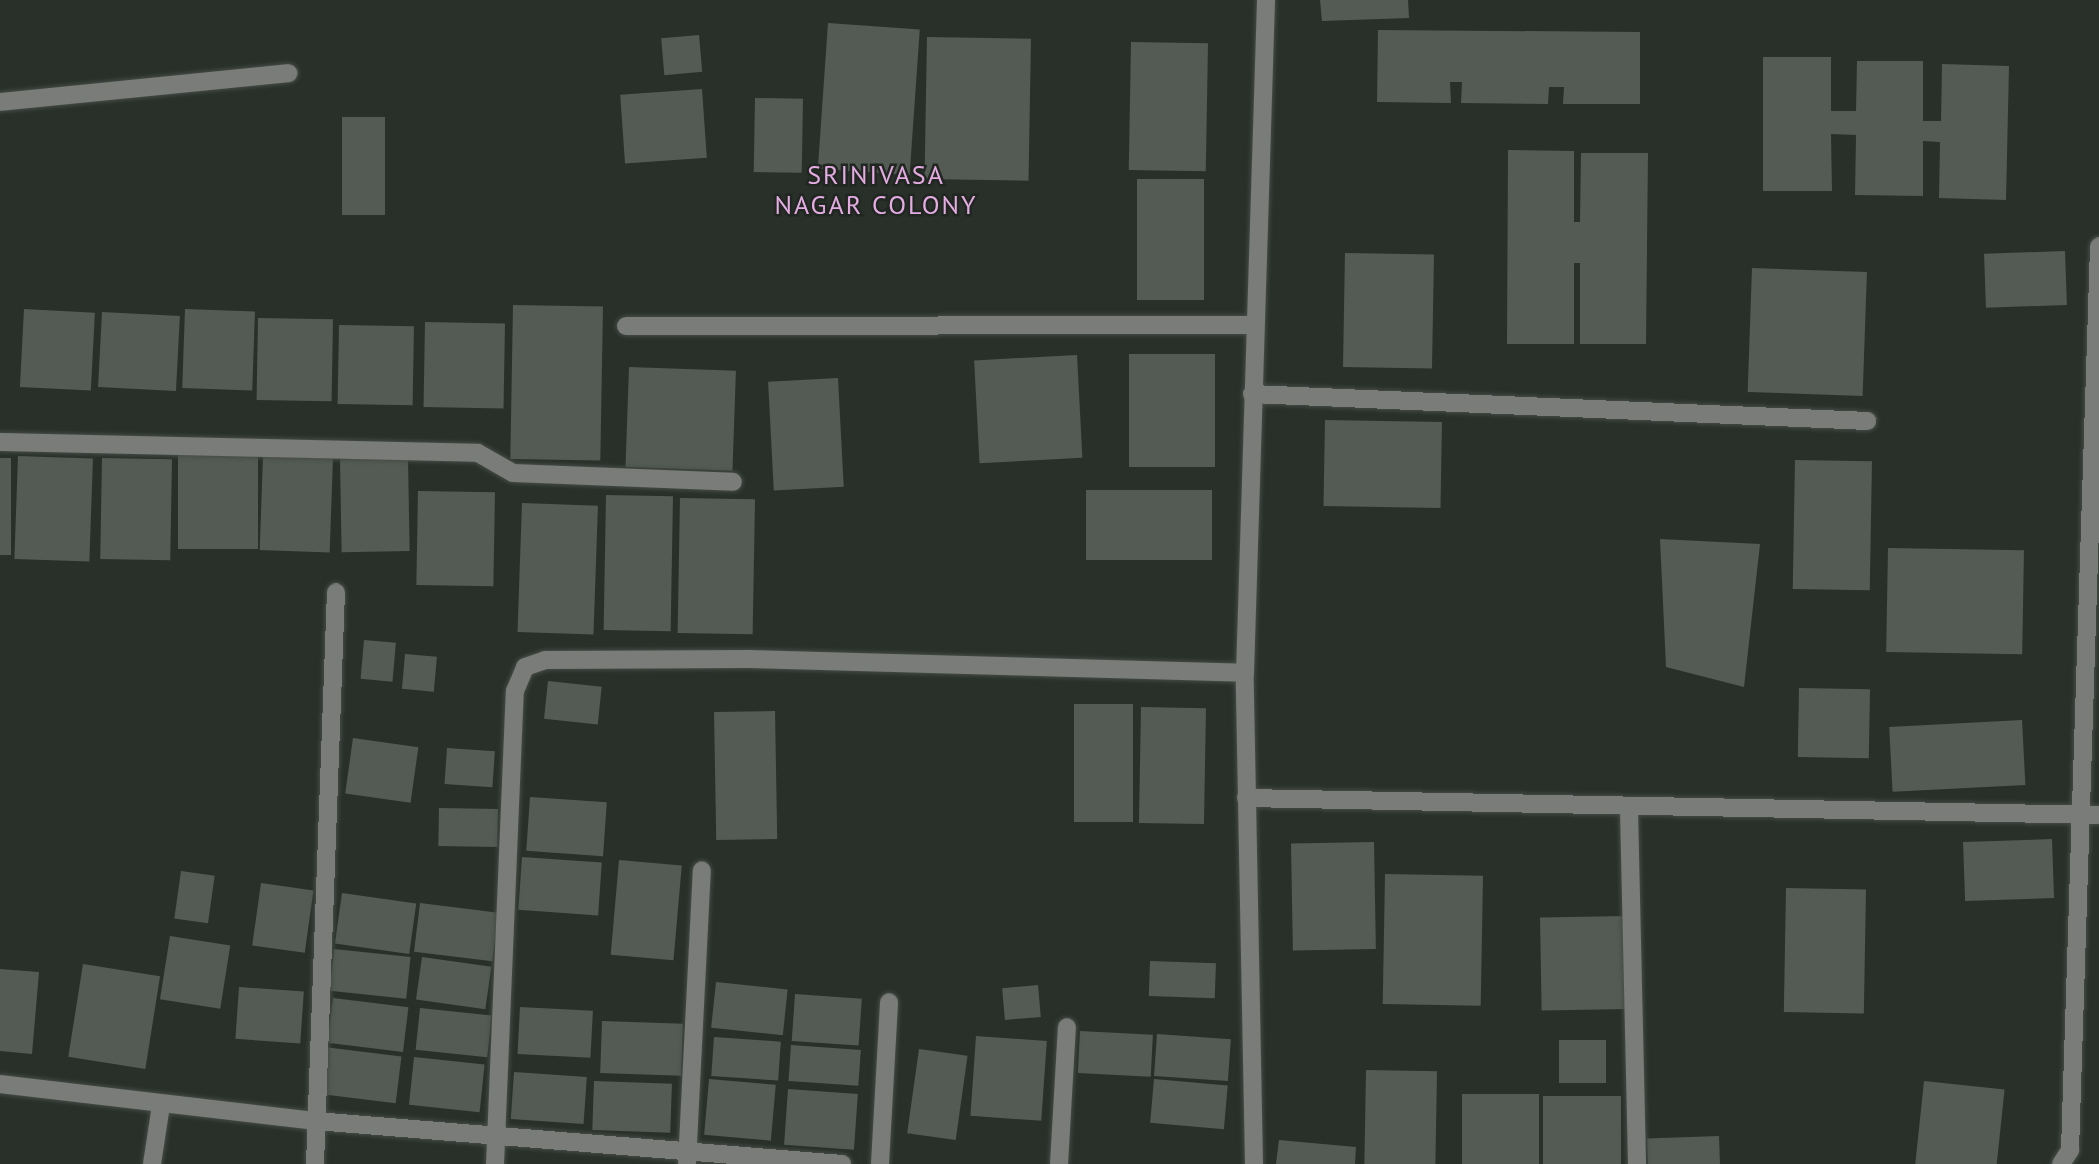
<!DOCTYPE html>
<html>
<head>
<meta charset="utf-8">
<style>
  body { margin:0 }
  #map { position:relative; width:2099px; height:1164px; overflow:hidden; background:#29302a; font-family:"PT Sans",sans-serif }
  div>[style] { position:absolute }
  .building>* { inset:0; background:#545b54; transform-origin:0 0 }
  .roads { filter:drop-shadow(0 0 2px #454c46) drop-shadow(0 0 2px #454c46) }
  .minor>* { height:18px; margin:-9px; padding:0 9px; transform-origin:9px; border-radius:9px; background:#797c79 }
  span { translate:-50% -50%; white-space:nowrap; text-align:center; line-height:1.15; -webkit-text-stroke:5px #202620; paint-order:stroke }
  .neighbourhood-label { font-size:26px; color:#e5abe3; letter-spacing:2px }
</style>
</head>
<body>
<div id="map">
  <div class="building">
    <div style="clip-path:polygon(1320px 0,1408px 0,1409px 18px,1322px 21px)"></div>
    <div style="left:828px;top:23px;width:92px;height:146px;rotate:4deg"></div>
    <div style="clip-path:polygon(1378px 30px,1640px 32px,1640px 104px,1563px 104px,1564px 87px,1549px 87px,1548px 104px,1461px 103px,1462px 82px,1450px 82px,1451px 103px,1377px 102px)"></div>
    <div style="left:699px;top:35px;width:37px;height:38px;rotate:85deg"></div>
    <div style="left:927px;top:37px;width:104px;height:142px;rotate:1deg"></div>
    <div style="left:1131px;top:42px;width:77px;height:128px;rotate:1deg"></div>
    <div style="clip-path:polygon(1763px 57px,1831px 57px,1831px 111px,1856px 111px,1857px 61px,1923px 61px,1923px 121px,1941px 121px,1942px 64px,2009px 66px,2006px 200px,1939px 198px,1940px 142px,1923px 141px,1923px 196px,1855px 195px,1856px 135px,1831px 134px,1832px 191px,1763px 191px)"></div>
    <div style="left:702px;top:89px;width:69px;height:82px;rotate:86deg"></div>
    <div style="left:755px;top:98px;width:48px;height:74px;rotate:1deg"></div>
    <div style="left:342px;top:117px;width:43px;height:98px"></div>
    <div style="clip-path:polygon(1508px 150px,1574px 151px,1574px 222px,1580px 222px,1581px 153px,1648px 153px,1646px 344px,1580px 344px,1580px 263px,1574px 263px,1574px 344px,1507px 344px)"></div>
    <div style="left:1137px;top:179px;width:67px;height:121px"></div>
    <div style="left:2065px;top:251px;width:54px;height:81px;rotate:88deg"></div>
    <div style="left:1345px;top:253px;width:89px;height:114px;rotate:1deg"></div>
    <div style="left:1752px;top:268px;width:115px;height:124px;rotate:2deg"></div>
    <div style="left:513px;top:305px;width:90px;height:154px;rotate:1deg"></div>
    <div style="left:24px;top:309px;width:71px;height:78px;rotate:3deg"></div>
    <div style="left:185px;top:309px;width:70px;height:79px;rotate:2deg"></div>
    <div style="left:102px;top:312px;width:78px;height:75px;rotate:3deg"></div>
    <div style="left:258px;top:318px;width:75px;height:82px;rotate:1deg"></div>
    <div style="left:425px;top:322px;width:80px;height:85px;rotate:1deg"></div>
    <div style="left:339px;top:325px;width:75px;height:79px;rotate:1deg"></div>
    <div style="left:1129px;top:354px;width:86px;height:113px"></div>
    <div style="left:1077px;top:355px;width:103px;height:103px;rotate:87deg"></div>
    <div style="left:629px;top:367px;width:107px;height:100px;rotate:2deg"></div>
    <div style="left:838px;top:378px;width:109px;height:70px;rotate:87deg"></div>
    <div style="left:1325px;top:420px;width:117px;height:86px;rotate:1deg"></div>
    <div style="left:178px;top:454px;width:80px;height:95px"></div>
    <div style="left:18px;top:456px;width:75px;height:103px;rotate:2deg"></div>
    <div style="left:263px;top:456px;width:70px;height:94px;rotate:2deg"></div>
    <div style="left:0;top:458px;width:11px;height:97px"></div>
    <div style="left:102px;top:458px;width:70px;height:101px;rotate:1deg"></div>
    <div style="left:408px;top:458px;width:93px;height:68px;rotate:89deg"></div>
    <div style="left:1795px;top:460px;width:77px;height:129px;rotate:1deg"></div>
    <div style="left:1086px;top:490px;width:126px;height:70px"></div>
    <div style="left:418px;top:491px;width:77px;height:94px;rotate:1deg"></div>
    <div style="left:606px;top:495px;width:67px;height:135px;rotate:1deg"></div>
    <div style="left:680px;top:498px;width:75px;height:135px;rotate:1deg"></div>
    <div style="left:522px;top:503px;width:76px;height:129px;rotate:2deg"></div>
    <div style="clip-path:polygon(1660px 539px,1760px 544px,1744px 687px,1666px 667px)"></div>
    <div style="left:1888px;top:548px;width:136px;height:104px;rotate:1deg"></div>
    <div style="left:364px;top:640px;width:32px;height:39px;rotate:5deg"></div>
    <div style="left:405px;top:654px;width:32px;height:35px;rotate:5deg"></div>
    <div style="left:548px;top:681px;width:54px;height:38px;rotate:6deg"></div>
    <div style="left:1799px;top:688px;width:71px;height:69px;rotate:1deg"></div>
    <div style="left:1133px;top:704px;width:118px;height:59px;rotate:90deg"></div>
    <div style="left:1141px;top:707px;width:65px;height:116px;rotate:1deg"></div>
    <div style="left:775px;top:711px;width:128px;height:61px;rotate:89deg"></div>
    <div style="left:2022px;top:720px;width:65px;height:133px;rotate:87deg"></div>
    <div style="left:353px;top:738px;width:66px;height:56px;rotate:8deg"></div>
    <div style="left:447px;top:748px;width:48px;height:36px;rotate:4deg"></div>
    <div style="left:530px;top:797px;width:77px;height:54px;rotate:4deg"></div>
    <div style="left:439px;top:808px;width:59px;height:38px;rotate:1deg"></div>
    <div style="left:2052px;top:839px;width:59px;height:89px;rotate:88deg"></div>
    <div style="left:1374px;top:842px;width:107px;height:83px;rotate:89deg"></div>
    <div style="left:522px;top:857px;width:80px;height:53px;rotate:4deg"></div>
    <div style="left:619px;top:860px;width:63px;height:95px;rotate:5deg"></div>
    <div style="left:181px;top:871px;width:34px;height:48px;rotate:8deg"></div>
    <div style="left:1385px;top:874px;width:98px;height:130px;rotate:1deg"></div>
    <div style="left:261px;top:883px;width:53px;height:63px;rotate:8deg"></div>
    <div style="left:1786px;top:888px;width:80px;height:124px;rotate:1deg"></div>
    <div style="left:342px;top:893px;width:75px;height:51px;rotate:8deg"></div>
    <div style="left:420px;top:903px;width:79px;height:49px;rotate:7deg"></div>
    <div style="left:1627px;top:916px;width:93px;height:87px;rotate:89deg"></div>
    <div style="left:170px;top:936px;width:61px;height:64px;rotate:9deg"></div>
    <div style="left:334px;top:949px;width:77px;height:42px;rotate:6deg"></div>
    <div style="left:422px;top:957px;width:70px;height:43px;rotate:8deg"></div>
    <div style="left:1150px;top:961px;width:66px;height:35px;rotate:2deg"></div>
    <div style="left:83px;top:964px;width:78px;height:94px;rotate:9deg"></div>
    <div style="clip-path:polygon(0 969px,39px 972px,32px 1054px,0 1051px)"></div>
    <div style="left:716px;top:982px;width:72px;height:46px;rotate:6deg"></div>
    <div style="left:1038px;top:985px;width:32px;height:36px;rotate:85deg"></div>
    <div style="left:239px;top:987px;width:65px;height:52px;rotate:4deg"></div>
    <div style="left:795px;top:994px;width:67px;height:47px;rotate:4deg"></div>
    <div style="left:333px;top:998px;width:76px;height:45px;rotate:7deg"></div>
    <div style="left:520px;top:1007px;width:73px;height:47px;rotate:3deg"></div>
    <div style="left:420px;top:1008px;width:72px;height:42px;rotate:6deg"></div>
    <div style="left:602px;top:1021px;width:81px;height:52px;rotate:2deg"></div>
    <div style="left:1080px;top:1031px;width:73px;height:42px;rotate:3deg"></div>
    <div style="left:1157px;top:1034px;width:74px;height:42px;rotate:4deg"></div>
    <div style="left:976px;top:1036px;width:71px;height:80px;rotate:4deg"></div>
    <div style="left:714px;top:1037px;width:67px;height:39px;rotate:4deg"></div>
    <div style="left:1559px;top:1040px;width:47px;height:43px"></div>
    <div style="left:791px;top:1045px;width:70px;height:36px;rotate:4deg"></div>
    <div style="left:324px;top:1047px;width:78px;height:47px;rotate:7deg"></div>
    <div style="left:919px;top:1049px;width:49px;height:85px;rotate:8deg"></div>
    <div style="left:414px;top:1057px;width:71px;height:48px;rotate:6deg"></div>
    <div style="left:1366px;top:1070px;width:71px;height:94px;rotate:1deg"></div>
    <div style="left:514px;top:1072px;width:73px;height:47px;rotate:4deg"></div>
    <div style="left:709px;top:1079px;width:67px;height:56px;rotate:5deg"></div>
    <div style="left:1154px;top:1079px;width:74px;height:44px;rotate:5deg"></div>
    <div style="left:594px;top:1081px;width:78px;height:49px;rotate:2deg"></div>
    <div style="left:1924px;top:1081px;width:81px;height:84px;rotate:6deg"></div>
    <div style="left:788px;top:1089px;width:70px;height:56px;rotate:4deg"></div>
    <div style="left:1462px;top:1094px;width:77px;height:70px"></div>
    <div style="left:1621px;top:1096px;width:68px;height:78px;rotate:90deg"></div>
    <div style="left:1719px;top:1136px;width:28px;height:72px;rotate:88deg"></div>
    <div style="clip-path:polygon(1279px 1140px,1356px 1147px,1355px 1164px,1276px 1164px)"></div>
  </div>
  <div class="roads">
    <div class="minor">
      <div style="left:0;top:102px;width:290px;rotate:-5.7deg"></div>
      <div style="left:626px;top:326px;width:629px;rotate:-0.09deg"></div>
      <div style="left:1252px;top:394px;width:616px;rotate:2.51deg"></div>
      <div style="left:0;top:442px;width:478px;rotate:1.3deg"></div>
      <div style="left:478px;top:453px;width:40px;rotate:29.7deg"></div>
      <div style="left:513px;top:473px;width:220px;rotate:2.3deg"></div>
      <div style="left:1246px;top:798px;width:853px;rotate:1.14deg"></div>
      <div style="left:1629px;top:810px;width:354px;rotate:88.7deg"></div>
      <div style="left:0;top:1084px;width:318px;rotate:6.7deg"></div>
      <div style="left:316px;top:1121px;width:528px;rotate:4.67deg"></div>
      <div style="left:687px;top:1163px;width:293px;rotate:-87.1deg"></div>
      <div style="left:152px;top:1164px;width:60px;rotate:-81.3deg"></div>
      <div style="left:315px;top:1164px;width:572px;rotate:-87.9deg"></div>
      <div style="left:495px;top:1164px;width:473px;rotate:-87.6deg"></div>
      <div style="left:515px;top:691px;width:26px;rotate:-67deg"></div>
      <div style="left:525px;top:667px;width:21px;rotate:-19deg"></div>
      <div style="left:545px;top:660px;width:204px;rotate:-0.3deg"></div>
      <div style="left:749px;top:659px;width:496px;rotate:1.6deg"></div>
      <div style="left:880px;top:1164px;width:162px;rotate:-86.8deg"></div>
      <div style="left:1059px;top:1164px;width:137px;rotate:-86.7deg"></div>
      <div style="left:1254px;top:1164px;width:491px;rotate:-91.1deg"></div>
      <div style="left:1245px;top:673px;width:673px;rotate:-88.21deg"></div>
      <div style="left:2061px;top:1164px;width:17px;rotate:-57deg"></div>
      <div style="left:2070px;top:1150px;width:904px;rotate:-88.16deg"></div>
    </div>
  </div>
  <div class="neighbourhood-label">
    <span style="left:876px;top:190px">SRINIVASA<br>NAGAR COLONY</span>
  </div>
</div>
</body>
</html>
